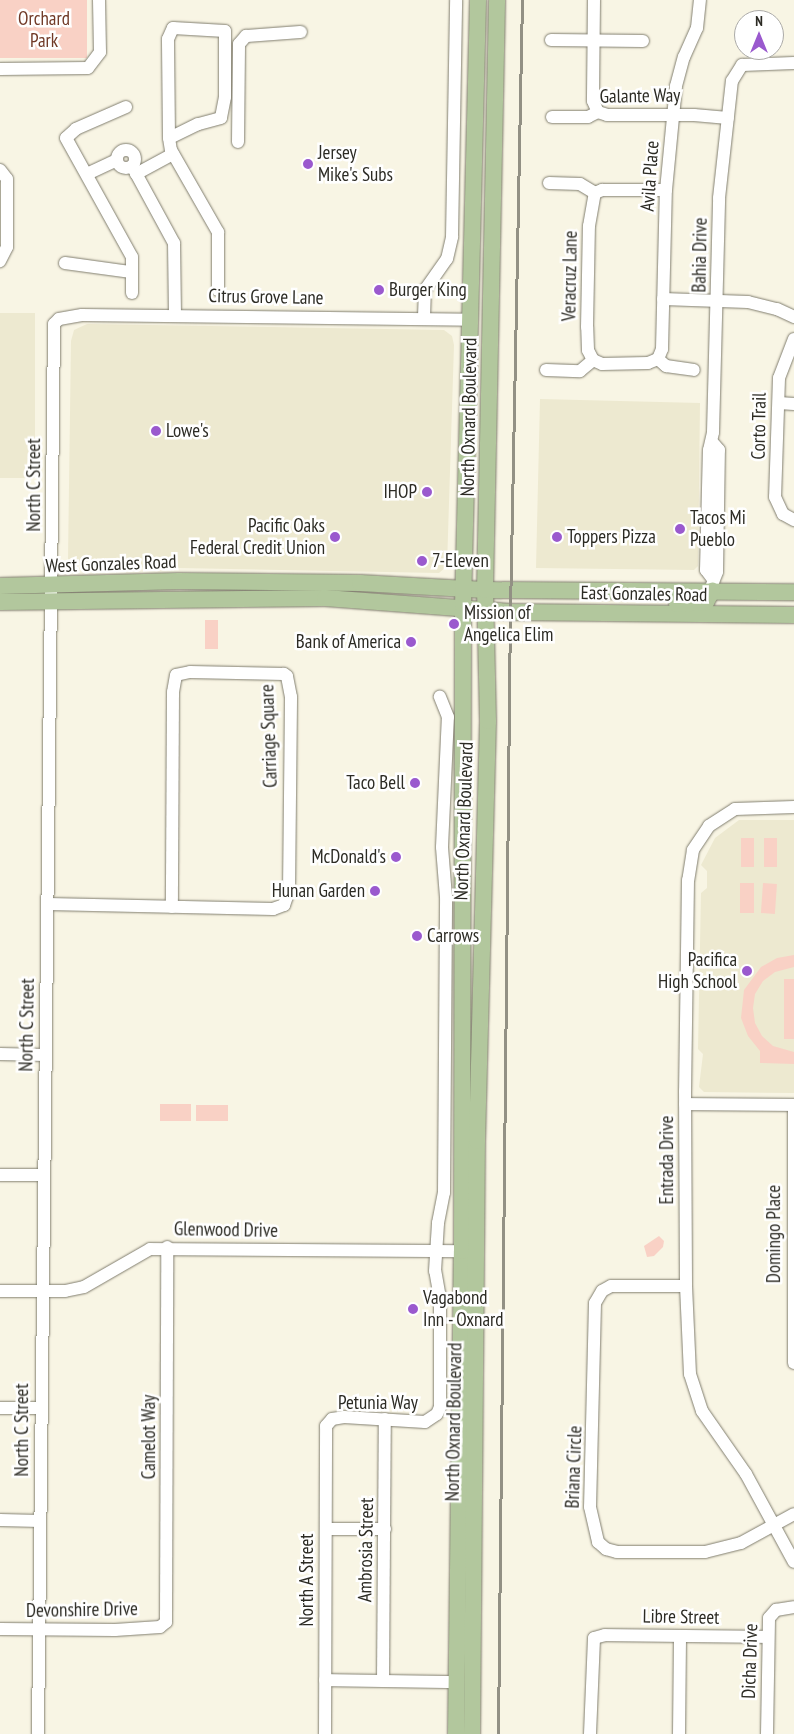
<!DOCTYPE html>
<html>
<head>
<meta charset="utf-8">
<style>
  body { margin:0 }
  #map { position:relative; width:794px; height:1734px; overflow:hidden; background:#f8f5e4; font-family:"PT Sans Narrow",sans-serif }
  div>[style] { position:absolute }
  .built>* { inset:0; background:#ede9d0; transform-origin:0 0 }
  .green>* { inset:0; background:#f9d1c5; transform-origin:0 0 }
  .roads { filter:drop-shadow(0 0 1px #817e6f) drop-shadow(0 0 1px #817e6f) }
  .minor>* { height:12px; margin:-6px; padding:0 6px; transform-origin:6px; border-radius:6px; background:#fff }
  .minor>.ring { margin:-6px; padding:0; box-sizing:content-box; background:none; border:12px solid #fff; border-radius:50% }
  .major>* { height:16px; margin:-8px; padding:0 8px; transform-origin:8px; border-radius:8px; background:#b2c79d }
  .rail>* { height:2.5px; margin:-1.25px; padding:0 1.25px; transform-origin:1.25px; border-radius:1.25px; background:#929084 }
  .dots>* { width:14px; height:14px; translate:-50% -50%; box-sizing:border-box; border:2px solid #fff; border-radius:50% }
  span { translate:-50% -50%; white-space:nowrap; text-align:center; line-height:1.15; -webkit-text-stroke:5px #fff; paint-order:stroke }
  .park-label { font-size:19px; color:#713a27 }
  .street-label { font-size:19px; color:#2c2b24 }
  .poi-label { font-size:19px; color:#2c2b24 }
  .left { translate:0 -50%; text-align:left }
  .right { translate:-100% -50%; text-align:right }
  .north { position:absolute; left:734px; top:10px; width:50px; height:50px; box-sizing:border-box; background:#fff; border:1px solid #abaaa7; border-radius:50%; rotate:0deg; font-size:14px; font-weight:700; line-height:20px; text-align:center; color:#2c2b24 }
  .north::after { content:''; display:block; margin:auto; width:18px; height:22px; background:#9a59ce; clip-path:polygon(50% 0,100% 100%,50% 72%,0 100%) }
</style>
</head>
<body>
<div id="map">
  <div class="built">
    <div style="left:0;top:313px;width:35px;height:165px"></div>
    <div style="clip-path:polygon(87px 324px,444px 330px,452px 336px,454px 345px,447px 566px,439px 573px,74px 566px,68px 559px,71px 341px,74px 330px)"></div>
    <div style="clip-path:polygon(540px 399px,700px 403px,698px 566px,694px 570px,536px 568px)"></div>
    <div style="clip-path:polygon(739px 820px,794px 820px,794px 1093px,704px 1092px,699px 1087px,703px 1054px,698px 1049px,701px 893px,707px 888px,707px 871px,701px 865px,715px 838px)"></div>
  </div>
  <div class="green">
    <div style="left:0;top:0;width:87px;height:58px"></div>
    <div style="left:205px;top:620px;width:13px;height:29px"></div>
    <div style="left:741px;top:838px;width:13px;height:29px"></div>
    <div style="left:764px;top:838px;width:13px;height:29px"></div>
    <div style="left:740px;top:883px;width:14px;height:30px"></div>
    <div style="left:763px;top:883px;width:14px;height:30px;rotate:4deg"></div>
    <div style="clip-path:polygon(794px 955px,794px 967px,775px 972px,763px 981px,755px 994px,753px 1008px,755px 1023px,762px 1036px,773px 1046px,794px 1052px,794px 1064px,760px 1063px,760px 1051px,748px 1036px,741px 1018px,744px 990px,761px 967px,777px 958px)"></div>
    <div style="left:784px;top:979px;width:10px;height:60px"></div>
    <div style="left:160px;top:1104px;width:31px;height:17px"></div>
    <div style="left:196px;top:1105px;width:32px;height:16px"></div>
    <div style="clip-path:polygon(659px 1236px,664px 1241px,663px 1247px,654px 1256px,647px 1257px,644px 1246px)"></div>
  </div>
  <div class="roads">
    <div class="minor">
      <div style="left:594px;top:0;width:101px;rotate:90.6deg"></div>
      <div style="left:593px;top:101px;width:12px;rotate:66deg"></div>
      <div style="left:173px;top:28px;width:52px;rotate:3.3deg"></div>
      <div style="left:225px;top:31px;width:66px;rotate:90deg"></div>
      <div style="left:225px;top:97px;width:21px;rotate:101deg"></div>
      <div style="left:221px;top:118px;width:24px;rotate:165deg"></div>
      <div style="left:198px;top:124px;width:32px;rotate:154deg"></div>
      <div style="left:169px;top:138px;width:99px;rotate:-90.6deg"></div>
      <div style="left:168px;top:39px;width:12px;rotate:-66deg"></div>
      <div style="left:551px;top:40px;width:92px;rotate:0.6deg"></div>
      <div style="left:0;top:69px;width:88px;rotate:-0.7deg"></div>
      <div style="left:88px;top:68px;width:20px;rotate:-53deg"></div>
      <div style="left:100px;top:52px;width:52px;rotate:-91.1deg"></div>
      <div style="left:126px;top:107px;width:55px;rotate:156.3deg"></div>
      <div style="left:76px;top:129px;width:13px;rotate:138deg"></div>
      <div style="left:66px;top:138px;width:136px;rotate:61deg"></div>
      <div style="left:132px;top:257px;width:36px;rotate:90deg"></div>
      <div style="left:552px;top:117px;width:36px"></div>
      <div style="left:588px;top:117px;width:11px;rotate:-27deg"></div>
      <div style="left:598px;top:112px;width:9px;rotate:18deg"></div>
      <div style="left:607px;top:115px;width:87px"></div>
      <div style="left:694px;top:115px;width:34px;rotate:5deg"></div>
      <div style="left:169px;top:138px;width:12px;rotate:81deg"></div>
      <div style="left:171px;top:150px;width:95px;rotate:60.2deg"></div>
      <div style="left:218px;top:232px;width:58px;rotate:90deg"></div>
      <div style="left:238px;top:142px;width:98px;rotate:-89.4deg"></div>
      <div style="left:239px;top:44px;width:11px;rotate:-49deg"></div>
      <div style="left:246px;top:36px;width:55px;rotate:-4.2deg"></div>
      <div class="ring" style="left:117px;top:150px;width:6px;height:6px"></div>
      <div style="left:132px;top:166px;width:88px;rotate:61.4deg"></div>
      <div style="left:174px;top:243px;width:72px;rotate:89.2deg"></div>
      <div style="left:0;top:170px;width:11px;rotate:52deg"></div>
      <div style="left:7px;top:179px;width:68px;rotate:90deg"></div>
      <div style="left:7px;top:247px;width:16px;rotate:117deg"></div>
      <div style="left:87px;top:174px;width:33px;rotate:-25deg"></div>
      <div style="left:136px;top:174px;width:42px;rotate:-28.4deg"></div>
      <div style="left:549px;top:183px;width:31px;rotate:2deg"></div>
      <div style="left:580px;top:184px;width:17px;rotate:31deg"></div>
      <div style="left:595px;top:193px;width:8px;rotate:-23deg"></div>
      <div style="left:602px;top:190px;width:64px"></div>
      <div style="left:65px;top:263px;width:67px;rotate:7.8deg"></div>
      <div style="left:663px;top:299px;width:85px;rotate:2deg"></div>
      <div style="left:748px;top:302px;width:30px;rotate:14deg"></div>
      <div style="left:777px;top:309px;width:19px;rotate:25deg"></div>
      <div style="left:424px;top:317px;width:27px;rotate:-88deg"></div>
      <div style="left:425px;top:290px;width:38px;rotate:-55deg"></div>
      <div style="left:447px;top:259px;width:23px;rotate:-77deg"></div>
      <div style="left:452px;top:237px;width:237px;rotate:-89deg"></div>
      <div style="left:794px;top:339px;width:42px;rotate:111deg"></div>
      <div style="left:779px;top:378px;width:119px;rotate:91.9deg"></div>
      <div style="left:775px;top:497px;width:19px;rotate:65deg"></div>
      <div style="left:783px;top:514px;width:13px;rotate:29deg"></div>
      <div style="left:658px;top:359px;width:11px;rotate:-68deg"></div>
      <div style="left:662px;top:349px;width:159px;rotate:-88.6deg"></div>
      <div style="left:666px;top:190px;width:104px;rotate:-84.5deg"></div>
      <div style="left:676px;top:86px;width:30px;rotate:-75deg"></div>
      <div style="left:684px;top:57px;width:32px;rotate:-66deg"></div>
      <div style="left:697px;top:28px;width:28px;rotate:-84deg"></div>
      <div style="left:593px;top:360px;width:11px;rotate:-117deg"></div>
      <div style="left:588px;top:350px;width:23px;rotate:-92deg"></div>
      <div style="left:587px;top:327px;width:101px;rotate:-88.9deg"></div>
      <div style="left:589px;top:226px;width:34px;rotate:-80deg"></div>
      <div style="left:593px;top:360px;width:10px;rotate:24deg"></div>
      <div style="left:602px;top:364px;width:46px;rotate:-1.2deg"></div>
      <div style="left:648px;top:363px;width:11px;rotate:-22deg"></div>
      <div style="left:658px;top:359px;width:11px;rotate:41deg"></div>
      <div style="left:666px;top:366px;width:28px;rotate:8deg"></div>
      <div style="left:546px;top:370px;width:34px;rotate:2deg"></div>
      <div style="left:580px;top:371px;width:17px;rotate:-40deg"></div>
      <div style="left:779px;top:403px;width:15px;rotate:4deg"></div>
      <div style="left:712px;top:578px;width:10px;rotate:-127deg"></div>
      <div style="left:706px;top:570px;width:120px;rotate:-88.6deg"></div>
      <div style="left:709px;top:450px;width:18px;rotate:-77deg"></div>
      <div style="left:713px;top:432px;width:234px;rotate:-88.5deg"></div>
      <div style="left:719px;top:198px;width:118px;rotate:-83.7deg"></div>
      <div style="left:732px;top:81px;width:19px;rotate:-58deg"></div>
      <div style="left:742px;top:65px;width:52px;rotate:-2.2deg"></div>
      <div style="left:712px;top:585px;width:14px;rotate:-69deg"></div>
      <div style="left:717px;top:572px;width:122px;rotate:-89.1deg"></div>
      <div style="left:719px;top:450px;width:9px;rotate:-131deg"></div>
      <div style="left:794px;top:807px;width:59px;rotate:178.1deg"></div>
      <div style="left:735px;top:809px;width:31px;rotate:147deg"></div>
      <div style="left:709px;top:826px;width:29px;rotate:124deg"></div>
      <div style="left:693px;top:850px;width:30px;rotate:99deg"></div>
      <div style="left:688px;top:880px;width:211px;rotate:90.8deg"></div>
      <div style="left:685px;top:1091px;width:195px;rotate:89.7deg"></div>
      <div style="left:686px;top:1286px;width:88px;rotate:87.4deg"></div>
      <div style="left:690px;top:1374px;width:39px;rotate:72deg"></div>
      <div style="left:702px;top:1411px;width:77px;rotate:55.1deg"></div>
      <div style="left:746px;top:1474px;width:100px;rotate:61.4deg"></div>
      <div style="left:48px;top:904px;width:225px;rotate:1.3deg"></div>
      <div style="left:273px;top:909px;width:12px;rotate:-20deg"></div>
      <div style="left:284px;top:905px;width:15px;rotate:-70deg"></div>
      <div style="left:289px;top:891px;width:194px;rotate:-89.4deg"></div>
      <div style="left:291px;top:697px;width:21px;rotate:-101deg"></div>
      <div style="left:287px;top:676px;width:4px;rotate:-146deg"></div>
      <div style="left:284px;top:674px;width:94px;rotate:-178.8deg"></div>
      <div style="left:190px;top:672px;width:14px;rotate:168deg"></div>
      <div style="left:176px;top:675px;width:17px;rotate:100deg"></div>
      <div style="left:173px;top:692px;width:215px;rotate:90.3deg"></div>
      <div style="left:0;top:1054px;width:45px;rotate:1.3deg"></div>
      <div style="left:685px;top:1104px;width:109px;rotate:0.5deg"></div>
      <div style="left:794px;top:1105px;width:258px;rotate:90deg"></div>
      <div style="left:0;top:1175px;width:43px"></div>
      <div style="left:686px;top:1286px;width:75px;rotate:180deg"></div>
      <div style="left:611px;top:1286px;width:10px;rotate:151deg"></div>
      <div style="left:602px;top:1291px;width:14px;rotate:120deg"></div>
      <div style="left:595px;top:1303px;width:204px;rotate:91.4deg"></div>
      <div style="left:590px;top:1507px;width:36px;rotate:77deg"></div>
      <div style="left:598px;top:1542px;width:11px;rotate:41deg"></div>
      <div style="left:606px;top:1549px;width:11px;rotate:15deg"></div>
      <div style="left:617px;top:1552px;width:88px"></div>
      <div style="left:705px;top:1552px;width:37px;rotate:-14deg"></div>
      <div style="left:741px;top:1543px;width:60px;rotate:-28.7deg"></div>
      <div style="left:0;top:1291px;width:65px"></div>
      <div style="left:65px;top:1291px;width:19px;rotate:-12deg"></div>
      <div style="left:84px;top:1287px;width:76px;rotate:-29.9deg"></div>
      <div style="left:150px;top:1249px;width:312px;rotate:0.4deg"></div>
      <div style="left:0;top:1408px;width:41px"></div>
      <div style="left:0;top:1520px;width:40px;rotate:1.4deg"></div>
      <div style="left:326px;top:1529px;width:59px"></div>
      <div style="left:0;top:1629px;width:115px;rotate:0.5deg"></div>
      <div style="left:115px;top:1630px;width:45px;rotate:-3.8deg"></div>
      <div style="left:160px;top:1627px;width:8px;rotate:-40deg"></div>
      <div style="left:166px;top:1622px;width:375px;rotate:-89.8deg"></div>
      <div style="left:325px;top:1680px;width:131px;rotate:0.9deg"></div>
      <div style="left:383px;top:1681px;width:262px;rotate:-89.6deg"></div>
      <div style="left:38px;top:1734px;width:1410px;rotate:-89.35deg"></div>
      <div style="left:54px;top:324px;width:7px;rotate:-45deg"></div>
      <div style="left:59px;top:319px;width:23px;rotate:-10deg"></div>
      <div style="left:82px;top:315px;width:390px;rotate:0.7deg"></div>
      <div style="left:325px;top:1734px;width:308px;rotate:-89.8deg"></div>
      <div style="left:326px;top:1426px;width:9px;rotate:-49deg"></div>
      <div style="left:332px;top:1419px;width:12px;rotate:-9deg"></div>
      <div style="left:344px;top:1417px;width:81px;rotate:3.5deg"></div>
      <div style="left:425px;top:1422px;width:14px;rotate:-34deg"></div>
      <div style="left:437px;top:1414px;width:8px;rotate:-67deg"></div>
      <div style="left:440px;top:1407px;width:109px;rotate:-90deg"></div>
      <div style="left:440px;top:1298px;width:27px;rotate:-100deg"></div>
      <div style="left:435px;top:1271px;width:48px;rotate:-86.4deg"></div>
      <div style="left:438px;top:1223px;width:31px;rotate:-79deg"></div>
      <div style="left:444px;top:1193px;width:296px;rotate:-89.6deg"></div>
      <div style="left:446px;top:897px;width:50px;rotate:-94.6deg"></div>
      <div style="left:442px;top:847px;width:130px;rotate:-87.4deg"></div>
      <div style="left:448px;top:717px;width:22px;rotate:-112deg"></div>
      <div style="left:590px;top:1734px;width:96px;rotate:-87.6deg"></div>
      <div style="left:594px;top:1638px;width:11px;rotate:-15deg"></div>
      <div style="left:605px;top:1635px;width:163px;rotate:0.7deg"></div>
      <div style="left:679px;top:1734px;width:98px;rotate:-89.4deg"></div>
      <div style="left:767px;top:1734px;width:116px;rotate:-89deg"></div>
      <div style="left:769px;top:1618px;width:11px;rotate:-49deg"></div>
      <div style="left:776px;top:1610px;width:18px;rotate:-9deg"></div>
    </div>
    <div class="major">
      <div style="left:0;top:586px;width:179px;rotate:-1.6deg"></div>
      <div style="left:179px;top:581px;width:181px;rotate:0.6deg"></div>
      <div style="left:360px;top:583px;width:125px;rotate:3.2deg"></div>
      <div style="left:485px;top:590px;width:309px;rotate:0.4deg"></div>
      <div style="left:0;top:602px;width:325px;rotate:-0.7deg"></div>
      <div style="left:325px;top:598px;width:186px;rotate:4.3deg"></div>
      <div style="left:510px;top:612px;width:284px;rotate:0.6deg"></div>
      <div style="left:677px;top:604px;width:29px;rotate:-4deg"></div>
      <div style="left:706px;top:602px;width:13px;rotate:-61deg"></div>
      <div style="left:456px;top:1734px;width:483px;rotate:-89.3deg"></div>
      <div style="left:462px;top:1251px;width:645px;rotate:-89.91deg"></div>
      <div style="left:463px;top:606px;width:606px;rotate:-88.58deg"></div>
      <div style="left:472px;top:1734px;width:593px;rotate:-89.52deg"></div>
      <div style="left:477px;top:1141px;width:420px;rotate:-88.5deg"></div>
      <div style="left:488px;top:721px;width:131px;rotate:-91.3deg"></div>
      <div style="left:485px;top:590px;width:590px;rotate:-88.83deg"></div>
    </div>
  </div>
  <div class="rail">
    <div style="left:498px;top:1734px;width:1122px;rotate:-89.39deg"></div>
    <div style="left:510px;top:612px;width:612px;rotate:-88.88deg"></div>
  </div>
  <div class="dots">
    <div style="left:308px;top:164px;background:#9a59ce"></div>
    <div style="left:379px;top:290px;background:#9a59ce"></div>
    <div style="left:156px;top:431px;background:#9a59ce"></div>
    <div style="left:427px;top:492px;background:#9a59ce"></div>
    <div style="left:680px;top:529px;background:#9a59ce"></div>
    <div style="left:335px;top:537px;background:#9a59ce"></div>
    <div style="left:557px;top:537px;background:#9a59ce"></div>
    <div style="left:422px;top:561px;background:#9a59ce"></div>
    <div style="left:454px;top:624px;background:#9a59ce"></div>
    <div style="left:411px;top:642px;background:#9a59ce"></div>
    <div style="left:415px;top:783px;background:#9a59ce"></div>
    <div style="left:396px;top:857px;background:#9a59ce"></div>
    <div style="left:375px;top:891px;background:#9a59ce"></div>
    <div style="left:417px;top:936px;background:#9a59ce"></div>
    <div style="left:747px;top:971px;background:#9a59ce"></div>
    <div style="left:413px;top:1309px;background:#9a59ce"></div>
  </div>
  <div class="park-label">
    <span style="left:44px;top:30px">Orchard<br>Park</span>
  </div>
  <div class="street-label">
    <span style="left:640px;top:96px;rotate:-1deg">Galante Way</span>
    <span style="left:650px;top:176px;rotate:-86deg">Avila Place</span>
    <span style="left:700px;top:255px;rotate:-89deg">Bahia Drive</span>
    <span style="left:570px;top:276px;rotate:-89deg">Veracruz Lane</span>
    <span style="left:266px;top:297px;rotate:1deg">Citrus Grove Lane</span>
    <span style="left:469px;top:417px;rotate:-89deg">North Oxnard Boulevard</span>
    <span style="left:759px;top:426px;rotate:-89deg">Corto Trail</span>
    <span style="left:34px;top:485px;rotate:-90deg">North C Street</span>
    <span style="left:111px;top:564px;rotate:-2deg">West Gonzales Road</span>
    <span style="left:644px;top:594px;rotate:1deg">East Gonzales Road</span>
    <span style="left:269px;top:736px;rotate:-92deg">Carriage Square</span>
    <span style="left:464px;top:821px;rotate:-88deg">North Oxnard Boulevard</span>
    <span style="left:27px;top:1025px;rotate:-89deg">North C Street</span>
    <span style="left:667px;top:1160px;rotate:-90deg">Entrada Drive</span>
    <span style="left:226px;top:1230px;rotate:1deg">Glenwood Drive</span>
    <span style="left:774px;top:1234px;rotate:-90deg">Domingo Place</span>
    <span style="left:378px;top:1403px">Petunia Way</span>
    <span style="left:454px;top:1422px;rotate:-89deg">North Oxnard Boulevard</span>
    <span style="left:22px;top:1430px;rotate:-90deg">North C Street</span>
    <span style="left:149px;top:1437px;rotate:-90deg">Camelot Way</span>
    <span style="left:574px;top:1467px;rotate:-88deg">Briana Circle</span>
    <span style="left:366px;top:1550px;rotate:-89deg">Ambrosia Street</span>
    <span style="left:307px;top:1580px;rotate:-90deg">North A Street</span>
    <span style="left:82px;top:1610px;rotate:-1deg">Devonshire Drive</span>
    <span style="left:681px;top:1617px;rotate:1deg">Libre Street</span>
    <span style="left:750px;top:1661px;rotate:-88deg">Dicha Drive</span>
  </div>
  <div class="poi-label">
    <span class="left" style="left:318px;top:164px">Jersey<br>Mike's Subs</span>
    <span class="left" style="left:389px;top:290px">Burger King</span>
    <span class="left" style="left:166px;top:431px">Lowe's</span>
    <span class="right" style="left:417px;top:492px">IHOP</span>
    <span class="left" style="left:690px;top:529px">Tacos Mi<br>Pueblo</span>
    <span class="right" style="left:325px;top:537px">Pacific Oaks<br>Federal Credit Union</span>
    <span class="left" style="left:567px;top:537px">Toppers Pizza</span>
    <span class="left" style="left:432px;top:561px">7-Eleven</span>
    <span class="left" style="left:464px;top:624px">Mission of<br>Angelica Elim</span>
    <span class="right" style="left:401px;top:642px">Bank of America</span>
    <span class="right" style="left:405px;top:783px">Taco Bell</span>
    <span class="right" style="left:386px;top:857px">McDonald's</span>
    <span class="right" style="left:365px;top:891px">Hunan Garden</span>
    <span class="left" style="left:427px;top:936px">Carrows</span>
    <span class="right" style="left:737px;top:971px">Pacifica<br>High School</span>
    <span class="left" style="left:423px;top:1309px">Vagabond<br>Inn - Oxnard</span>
  </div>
  <div class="north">N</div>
</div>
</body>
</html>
